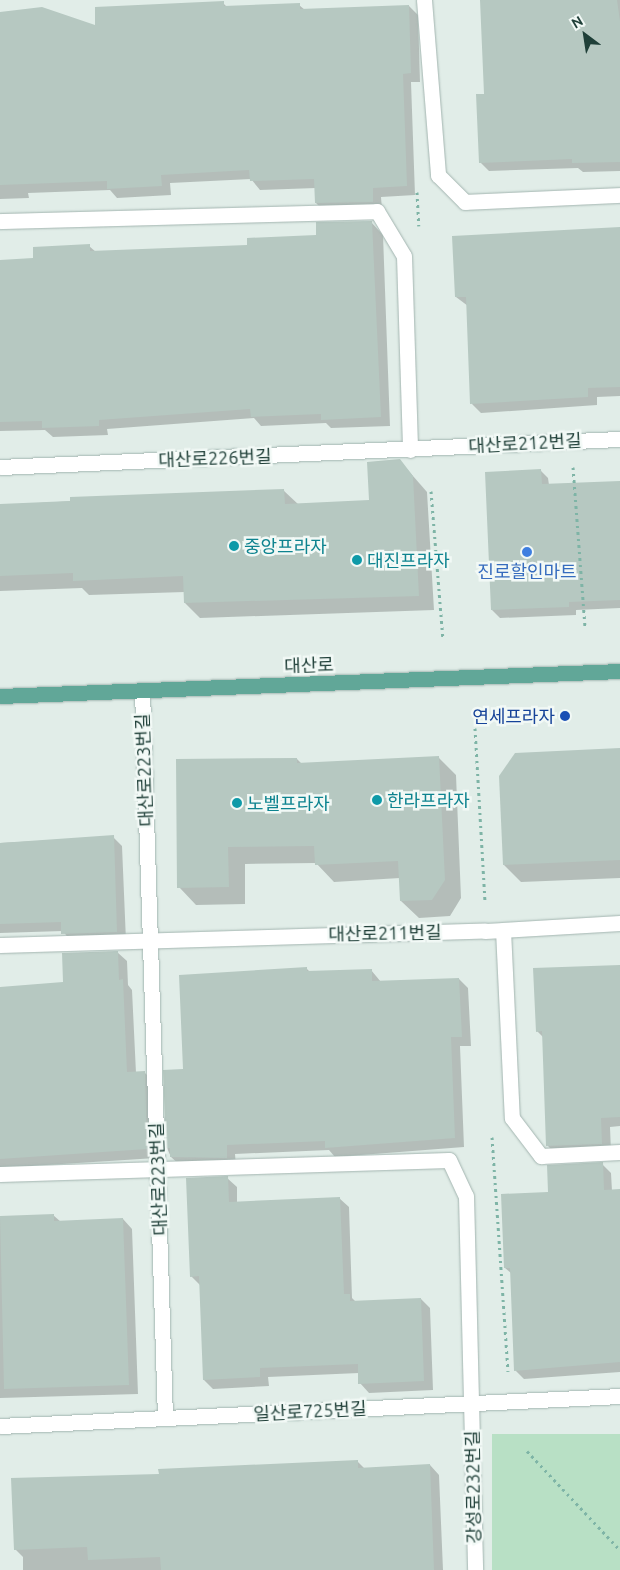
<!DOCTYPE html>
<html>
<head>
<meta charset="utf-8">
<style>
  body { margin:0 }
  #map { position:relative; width:620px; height:1570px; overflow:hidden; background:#e1ede8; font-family:Ubuntu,"Noto Sans KR",sans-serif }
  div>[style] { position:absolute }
  .green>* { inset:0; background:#b8e0c5; transform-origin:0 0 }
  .shadow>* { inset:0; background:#0003 }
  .building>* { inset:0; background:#b6c8c1 }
  .path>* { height:3px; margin-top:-1.5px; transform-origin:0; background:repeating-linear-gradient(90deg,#7eb4a6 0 2.5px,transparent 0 6.5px) }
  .roads { filter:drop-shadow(0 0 1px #a3b5b0) drop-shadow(0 0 1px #a3b5b0) }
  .minor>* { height:15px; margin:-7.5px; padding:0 7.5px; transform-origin:7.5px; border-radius:7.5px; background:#fff }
  .major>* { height:15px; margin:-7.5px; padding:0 7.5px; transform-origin:7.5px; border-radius:7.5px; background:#61a798 }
  .dots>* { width:14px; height:14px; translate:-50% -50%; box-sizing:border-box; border:2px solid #f2f9f6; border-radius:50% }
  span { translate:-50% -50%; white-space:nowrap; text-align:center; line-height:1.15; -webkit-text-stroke:5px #f2f9f6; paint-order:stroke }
  .street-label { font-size:18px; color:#1f3f38 }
  .culture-label { font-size:18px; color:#0d838f }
  .left { translate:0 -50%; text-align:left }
  .shop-label { font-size:18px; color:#366cbe }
  .transit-label { font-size:18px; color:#164399 }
  .right { translate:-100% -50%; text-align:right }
  .north { position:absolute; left:560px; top:10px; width:50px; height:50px; -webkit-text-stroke:4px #f2f9f6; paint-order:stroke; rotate:329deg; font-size:14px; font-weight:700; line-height:20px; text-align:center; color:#1f3f38 }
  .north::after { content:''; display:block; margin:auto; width:18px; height:22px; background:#1f3f38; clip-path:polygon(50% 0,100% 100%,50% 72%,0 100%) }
</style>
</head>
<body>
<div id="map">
  <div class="green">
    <div style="left:620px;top:1434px;width:136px;height:128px;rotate:90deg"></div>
  </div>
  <div class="shadow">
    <div style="clip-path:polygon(481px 0,620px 0,620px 171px,583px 172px,578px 168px,489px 171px,480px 162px,485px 95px)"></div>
    <div style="clip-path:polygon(223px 3px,228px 8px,299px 5px,305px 10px,409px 6px,418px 15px,420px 82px,411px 82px,415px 195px,381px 197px,382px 210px,325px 212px,316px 203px,316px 188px,260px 190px,251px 179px,170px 183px,171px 195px,117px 198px,110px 190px,28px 193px,29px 198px,0 199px,0 13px,42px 8px,97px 27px)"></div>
    <div style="clip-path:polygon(371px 222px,383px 235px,390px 426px,331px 428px,326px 423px,261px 426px,254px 418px,107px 429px,108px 435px,53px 437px,45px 430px,0 431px,0 261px,35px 259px,89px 246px,96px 252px,249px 246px,318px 236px)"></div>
    <div style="clip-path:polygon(620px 228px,620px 396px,597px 397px,597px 405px,481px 413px,472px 404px,468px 306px,456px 297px)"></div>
    <div style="clip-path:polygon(399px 460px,427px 492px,434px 610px,200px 618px,185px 603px,185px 592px,89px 595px,82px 588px,0 591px,0 505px,283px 490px,299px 505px,371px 501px)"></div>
    <div style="clip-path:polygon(540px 470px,548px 478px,549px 485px,620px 482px,620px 608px,576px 610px,576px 615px,500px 618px,492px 610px)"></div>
    <div style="clip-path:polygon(620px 750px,620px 878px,521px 882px,504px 865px)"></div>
    <div style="clip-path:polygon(439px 758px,456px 775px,461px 898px,450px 916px,419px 918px,401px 901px,400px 878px,334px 882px,316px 863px,245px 864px,245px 904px,196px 905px,179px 887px,297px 759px,302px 764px)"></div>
    <div style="clip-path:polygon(113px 837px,122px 846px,126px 941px,72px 943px,63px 931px,0 933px,0 843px)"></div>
    <div style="clip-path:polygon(117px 952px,127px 961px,128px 985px,132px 990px,136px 1073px,144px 1072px,153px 1081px,156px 1158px,0 1168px,0 988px,65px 983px)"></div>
    <div style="clip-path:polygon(620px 967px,620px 1126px,610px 1127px,611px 1152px,557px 1155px,548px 1146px,543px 1037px,537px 1031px)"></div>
    <div style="clip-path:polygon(306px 968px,310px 972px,371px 970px,381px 982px,459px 979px,468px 988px,471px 1046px,460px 1046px,464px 1147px,335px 1157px,329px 1150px,235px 1154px,236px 1166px,181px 1166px,171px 1157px,167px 1148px,184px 1070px)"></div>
    <div style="clip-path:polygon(602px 1164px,611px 1173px,612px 1191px,620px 1191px,620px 1372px,524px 1379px,515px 1370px,511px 1273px,505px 1268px,549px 1193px)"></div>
    <div style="clip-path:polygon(227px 1178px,237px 1187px,237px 1203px,339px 1198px,349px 1207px,352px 1298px,356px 1302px,421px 1299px,430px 1308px,433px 1390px,369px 1393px,360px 1383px,359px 1373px,268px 1377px,269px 1386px,213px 1389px,204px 1380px,200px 1285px,191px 1276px)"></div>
    <div style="clip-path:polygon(53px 1215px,61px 1222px,123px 1219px,132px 1229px,138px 1394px,0 1398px,0 1218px)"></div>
    <div style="clip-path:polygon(357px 1461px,365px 1469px,430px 1465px,439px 1475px,443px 1570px,23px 1570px,23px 1557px,15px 1549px,160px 1476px)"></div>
  </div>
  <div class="building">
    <div style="clip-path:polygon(480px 0,617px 0,620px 21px,620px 162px,572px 163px,572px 159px,479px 163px,476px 94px,484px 94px)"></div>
    <div style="clip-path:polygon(224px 1px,224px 6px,300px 3px,300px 9px,409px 5px,411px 73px,403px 74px,407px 186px,373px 188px,373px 202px,315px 203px,314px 179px,250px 181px,249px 170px,161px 175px,162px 186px,107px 189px,107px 181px,0 185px,0 12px,42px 7px,95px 25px,95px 7px)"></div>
    <div style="clip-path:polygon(372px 221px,381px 417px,321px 420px,321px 414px,251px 417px,250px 409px,99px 420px,99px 426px,42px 428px,42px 421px,0 422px,0 260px,33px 258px,33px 247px,90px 244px,90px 251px,247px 245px,247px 238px,316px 235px,316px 222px)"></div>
    <div style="clip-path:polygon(620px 227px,620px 387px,588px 388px,588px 397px,470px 404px,466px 297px,455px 297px,452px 236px)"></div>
    <div style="clip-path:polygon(400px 459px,413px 476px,419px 596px,184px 603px,183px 576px,73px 581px,73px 573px,0 576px,0 504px,70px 501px,70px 497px,284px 489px,285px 504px,369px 500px,367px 462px)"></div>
    <div style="clip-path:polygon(541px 469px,542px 484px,620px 481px,620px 600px,569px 602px,569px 607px,491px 610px,485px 472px)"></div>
    <div style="clip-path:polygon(620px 748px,620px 860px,503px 865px,499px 776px,515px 753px)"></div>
    <div style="clip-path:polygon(439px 756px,445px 880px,432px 900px,400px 901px,398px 861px,315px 865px,314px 846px,228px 847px,229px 887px,177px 888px,176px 759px,297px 758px,297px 763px)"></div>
    <div style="clip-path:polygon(114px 835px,117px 932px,61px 934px,61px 922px,0 924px,0 843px)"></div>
    <div style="clip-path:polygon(118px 951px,119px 980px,123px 979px,127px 1072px,145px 1071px,147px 1149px,0 1159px,0 987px,63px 982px,62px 953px)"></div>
    <div style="clip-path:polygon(620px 965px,620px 1117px,601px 1118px,602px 1144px,546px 1146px,542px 1031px,536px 1032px,533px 968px)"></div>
    <div style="clip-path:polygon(307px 967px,307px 971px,372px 969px,372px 981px,459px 978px,462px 1037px,451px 1037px,455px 1138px,325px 1148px,325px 1141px,227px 1145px,227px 1158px,170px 1157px,170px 1148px,166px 1148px,163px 1070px,183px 1069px,179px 975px)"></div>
    <div style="clip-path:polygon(603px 1162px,604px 1190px,620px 1189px,620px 1362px,514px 1371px,510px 1268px,504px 1268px,501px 1194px,548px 1192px,547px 1165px)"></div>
    <div style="clip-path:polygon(228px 1176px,229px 1202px,340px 1197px,344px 1294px,350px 1294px,350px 1301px,421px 1298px,424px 1381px,358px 1384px,358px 1364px,260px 1368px,260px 1377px,203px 1380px,199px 1276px,190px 1277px,186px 1178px)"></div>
    <div style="clip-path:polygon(54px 1214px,54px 1221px,123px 1218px,129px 1385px,4px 1389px,0 1216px)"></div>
    <div style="clip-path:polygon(358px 1460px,358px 1468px,430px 1464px,434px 1570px,161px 1570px,160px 1557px,88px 1560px,87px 1547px,14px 1550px,11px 1478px,159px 1474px,158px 1469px)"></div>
  </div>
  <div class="path">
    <div style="left:417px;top:192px;width:34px;rotate:87deg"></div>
    <div style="left:573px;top:467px;width:159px;rotate:85.7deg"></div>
    <div style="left:431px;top:491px;width:148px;rotate:85.4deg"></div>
    <div style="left:475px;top:728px;width:175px;rotate:86.7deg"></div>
    <div style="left:492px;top:1137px;width:235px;rotate:86.1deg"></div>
    <div style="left:527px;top:1451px;width:136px;rotate:46.8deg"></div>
  </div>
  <div class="roads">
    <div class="minor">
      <div style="left:424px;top:0;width:176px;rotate:85.4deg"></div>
      <div style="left:438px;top:175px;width:38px;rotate:45deg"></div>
      <div style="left:465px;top:202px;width:155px;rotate:-2.6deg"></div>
      <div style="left:0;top:221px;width:377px;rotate:-1.5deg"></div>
      <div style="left:377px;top:211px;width:52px;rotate:59deg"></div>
      <div style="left:404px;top:256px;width:194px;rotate:88.2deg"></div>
      <div style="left:0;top:467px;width:621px;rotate:-2.59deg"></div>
      <div style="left:142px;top:690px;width:728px;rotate:88.19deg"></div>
      <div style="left:503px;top:930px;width:188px;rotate:87.3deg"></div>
      <div style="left:512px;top:1118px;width:48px;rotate:52.7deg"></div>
      <div style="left:541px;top:1156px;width:79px;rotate:-2.9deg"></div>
      <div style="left:0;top:945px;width:485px;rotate:-1.7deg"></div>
      <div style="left:485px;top:931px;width:135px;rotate:-3.4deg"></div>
      <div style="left:0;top:1174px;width:449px;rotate:-1.8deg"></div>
      <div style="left:449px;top:1160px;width:40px;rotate:65deg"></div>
      <div style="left:466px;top:1196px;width:374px;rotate:88.6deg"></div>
      <div style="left:0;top:1426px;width:621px;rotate:-2.77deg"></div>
    </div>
    <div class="major">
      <div style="left:0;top:696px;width:621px;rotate:-2.31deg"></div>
    </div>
  </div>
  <div class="dots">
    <div style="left:234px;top:546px;background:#0f9aa8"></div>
    <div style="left:527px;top:552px;background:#3f7fe0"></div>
    <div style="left:357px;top:560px;background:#0f9aa8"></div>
    <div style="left:565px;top:716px;background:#1a4fb4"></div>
    <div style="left:377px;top:800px;background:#0f9aa8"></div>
    <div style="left:237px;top:803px;background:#0f9aa8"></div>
  </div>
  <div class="street-label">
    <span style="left:525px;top:443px;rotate:-3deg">대산로212번길</span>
    <span style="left:215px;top:458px;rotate:-2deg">대산로226번길</span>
    <span style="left:309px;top:665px;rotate:-2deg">대산로</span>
    <span style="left:144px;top:770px;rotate:-92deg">대산로223번길</span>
    <span style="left:385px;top:933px;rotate:-1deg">대산로211번길</span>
    <span style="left:158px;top:1179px;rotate:-92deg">대산로223번길</span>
    <span style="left:310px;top:1411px;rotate:-3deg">일산로725번길</span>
    <span style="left:473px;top:1487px;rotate:-91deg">강성로232번길</span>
  </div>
  <div class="culture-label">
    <span class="left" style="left:244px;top:546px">중앙프라자</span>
    <span class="left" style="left:367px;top:560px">대진프라자</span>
    <span class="left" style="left:387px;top:800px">한라프라자</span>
    <span class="left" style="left:247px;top:803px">노벨프라자</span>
  </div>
  <div class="shop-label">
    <span style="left:527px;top:571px">진로할인마트</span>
  </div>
  <div class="transit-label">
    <span class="right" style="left:555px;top:716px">연세프라자</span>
  </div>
  <div class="north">N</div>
</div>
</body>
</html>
